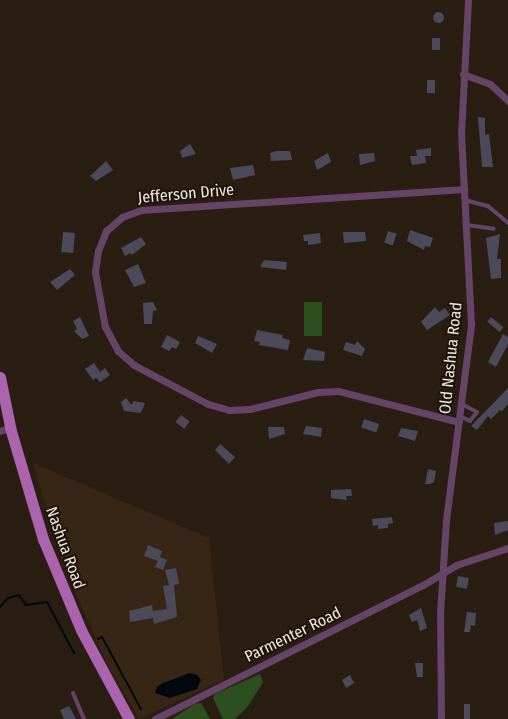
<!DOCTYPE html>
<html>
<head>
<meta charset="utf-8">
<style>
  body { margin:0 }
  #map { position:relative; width:508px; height:719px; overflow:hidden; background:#2a1e13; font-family:"Fira Sans Condensed",sans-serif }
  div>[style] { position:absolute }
  .built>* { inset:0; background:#372615 }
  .green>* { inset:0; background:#2c4f1f; transform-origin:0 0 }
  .water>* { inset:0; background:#02090e }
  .stream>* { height:2px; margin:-1px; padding:0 1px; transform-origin:1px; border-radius:1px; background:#02090e }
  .building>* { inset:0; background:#4a4a5a; transform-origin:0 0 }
  .round { border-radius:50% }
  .lane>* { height:4px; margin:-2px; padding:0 2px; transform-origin:2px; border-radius:2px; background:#664468 }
  .street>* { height:7px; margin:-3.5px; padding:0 3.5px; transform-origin:3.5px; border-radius:3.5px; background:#664468 }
  .primary>* { height:11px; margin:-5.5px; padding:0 5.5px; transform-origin:5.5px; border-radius:5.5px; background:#ab63ae }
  span { translate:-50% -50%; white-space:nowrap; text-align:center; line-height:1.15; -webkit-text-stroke:4px #20150a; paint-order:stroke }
  .street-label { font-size:16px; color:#f0e7e0 }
</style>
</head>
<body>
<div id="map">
  <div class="built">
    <div style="clip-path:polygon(33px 463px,209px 538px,224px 680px,139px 719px,108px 666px,63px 565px)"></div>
  </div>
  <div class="green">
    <div style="left:304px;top:302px;width:18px;height:34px"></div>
    <div style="clip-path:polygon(260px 674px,263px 682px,248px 706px,235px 719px,223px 719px,213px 698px,215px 694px)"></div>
    <div style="clip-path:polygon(201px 703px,210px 719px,172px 719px,195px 704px)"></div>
  </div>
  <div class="water">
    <div style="clip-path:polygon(190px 673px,197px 675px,201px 680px,197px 689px,170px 698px,155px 693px,157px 687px,163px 683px)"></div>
  </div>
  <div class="stream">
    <div style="left:0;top:607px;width:12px;rotate:-48deg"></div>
    <div style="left:8px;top:598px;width:11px;rotate:-15deg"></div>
    <div style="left:19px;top:595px;width:12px;rotate:55deg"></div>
    <div style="left:26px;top:605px;width:21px;rotate:-8deg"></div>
    <div style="left:47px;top:602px;width:58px;rotate:62.1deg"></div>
    <div style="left:98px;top:639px;width:4px;rotate:-27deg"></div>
    <div style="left:102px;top:637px;width:82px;rotate:61.6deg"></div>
  </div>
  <div class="building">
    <div class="round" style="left:432.5px;top:11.5px;width:11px;height:11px"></div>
    <div style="left:432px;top:38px;width:8px;height:12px"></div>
    <div style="left:427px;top:80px;width:8px;height:13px"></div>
    <div style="clip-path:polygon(478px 117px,485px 118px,485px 135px,489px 134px,493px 167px,482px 167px)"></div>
    <div style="clip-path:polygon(190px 144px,196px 154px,182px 158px,180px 151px)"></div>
    <div style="clip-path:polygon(431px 148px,431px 156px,425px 156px,426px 163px,412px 165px,410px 156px,417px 156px,416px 150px)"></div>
    <div style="clip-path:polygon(277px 151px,290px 151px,292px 160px,271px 161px,270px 153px)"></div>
    <div style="clip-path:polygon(328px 153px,331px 162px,317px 170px,314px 161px)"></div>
    <div style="clip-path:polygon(374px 153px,375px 161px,360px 165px,359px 154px)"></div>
    <div style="clip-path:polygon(106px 161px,113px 170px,96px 181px,90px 176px)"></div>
    <div style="clip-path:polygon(253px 165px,255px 175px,233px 180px,230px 168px)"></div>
    <div style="clip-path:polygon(410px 230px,433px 238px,430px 247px,425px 246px,424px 250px,407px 241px)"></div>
    <div style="left:388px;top:231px;width:9px;height:12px;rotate:18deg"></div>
    <div style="left:63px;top:232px;width:12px;height:20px;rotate:5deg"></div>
    <div style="clip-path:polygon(343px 232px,365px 232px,366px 241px,344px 243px)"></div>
    <div style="clip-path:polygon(320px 233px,321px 243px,308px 245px,308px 241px,304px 241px,303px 235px)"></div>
    <div style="clip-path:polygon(500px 234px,497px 259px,501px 259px,501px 278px,491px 279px,486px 238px)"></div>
    <div style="clip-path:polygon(141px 237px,146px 244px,132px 255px,130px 253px,125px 256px,121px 248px)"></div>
    <div style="clip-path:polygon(264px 260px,287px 262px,286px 270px,260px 267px)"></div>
    <div style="clip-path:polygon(138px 264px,146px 283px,134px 287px,125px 270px)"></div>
    <div style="clip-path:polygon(70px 269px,75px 275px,57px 290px,50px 282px)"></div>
    <div style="clip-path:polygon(153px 302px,157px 310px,153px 311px,152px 324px,144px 324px,143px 303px)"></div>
    <div style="clip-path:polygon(435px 307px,439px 312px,445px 308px,450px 315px,427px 330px,421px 322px)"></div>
    <div style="clip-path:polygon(80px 317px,89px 336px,82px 339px,74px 331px,77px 329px,73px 321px)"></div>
    <div style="left:491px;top:317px;width:16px;height:6px;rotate:40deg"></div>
    <div style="clip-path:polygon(257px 330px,283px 335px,282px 338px,290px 340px,288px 350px,259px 345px,260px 342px,254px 341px)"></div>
    <div style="clip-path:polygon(503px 334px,508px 337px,508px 344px,496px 367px,488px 362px)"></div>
    <div style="clip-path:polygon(167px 335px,180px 342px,176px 349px,172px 347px,169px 351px,161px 347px)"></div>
    <div style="clip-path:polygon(198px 336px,217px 344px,212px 353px,195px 343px)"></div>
    <div style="clip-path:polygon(357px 341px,365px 349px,362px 356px,343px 350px,346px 342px,355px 345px)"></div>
    <div style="clip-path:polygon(307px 348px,325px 352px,324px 361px,303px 360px)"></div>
    <div style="clip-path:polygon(94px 363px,100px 372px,105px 368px,110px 375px,100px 382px,96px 378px,93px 380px,85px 369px)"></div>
    <div style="clip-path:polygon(508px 388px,508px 404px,502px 411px,500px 410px,491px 419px,488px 416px,477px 430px,471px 426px)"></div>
    <div style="clip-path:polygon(126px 398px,132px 405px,133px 401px,145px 403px,141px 413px,124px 411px,121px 402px)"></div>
    <div style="left:181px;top:415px;width:11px;height:9px;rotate:38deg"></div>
    <div style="left:364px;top:419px;width:16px;height:9px;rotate:18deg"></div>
    <div style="clip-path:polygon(306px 426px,322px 428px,321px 437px,303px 434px)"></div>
    <div style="clip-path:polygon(268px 427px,284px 427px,285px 434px,269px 439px)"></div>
    <div style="clip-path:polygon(401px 428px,418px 431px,415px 441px,398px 436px)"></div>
    <div style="clip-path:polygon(220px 444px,235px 457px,229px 464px,215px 450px)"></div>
    <div style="clip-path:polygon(428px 469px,436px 471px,434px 482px,430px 484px,425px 484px)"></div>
    <div style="clip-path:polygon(351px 489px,352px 496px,346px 496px,347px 500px,331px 498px,331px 490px)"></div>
    <div style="clip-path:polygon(392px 517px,393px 523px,388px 524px,388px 528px,378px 529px,378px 525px,373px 526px,372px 519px)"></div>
    <div style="clip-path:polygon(508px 521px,508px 530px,495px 535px,494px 523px)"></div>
    <div style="clip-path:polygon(148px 545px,162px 551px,160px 557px,167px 560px,163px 570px,155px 567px,158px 561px,144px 556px)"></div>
    <div style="clip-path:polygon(176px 568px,179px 584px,174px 585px,177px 617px,154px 624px,153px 618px,130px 622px,129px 611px,152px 605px,153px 611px,167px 609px,163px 586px,169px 585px,165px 570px)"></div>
    <div style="left:458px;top:576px;width:11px;height:11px;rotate:10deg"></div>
    <div style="clip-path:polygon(421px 608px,427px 628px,420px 631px,417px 620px,412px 622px,409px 615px)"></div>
    <div style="clip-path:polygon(467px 612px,476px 613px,475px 626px,471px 625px,470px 632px,464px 632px)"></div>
    <div style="clip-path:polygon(415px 663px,423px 663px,423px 677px,417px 677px)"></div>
    <div style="clip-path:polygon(350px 675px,354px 683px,346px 688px,342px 680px)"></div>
    <div style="left:464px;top:704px;width:6px;height:15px"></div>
    <div style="clip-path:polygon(69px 706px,76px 719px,64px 719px,60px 710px)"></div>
  </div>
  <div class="lane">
    <div style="left:465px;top:200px;width:24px;rotate:15deg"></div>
    <div style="left:488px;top:206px;width:26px;rotate:40deg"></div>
    <div style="left:467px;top:225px;width:27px;rotate:8deg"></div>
    <div style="left:459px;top:416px;width:12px;rotate:24deg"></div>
    <div style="left:470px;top:421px;width:11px;rotate:-52deg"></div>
    <div style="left:477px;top:412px;width:18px;rotate:-153deg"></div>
    <div style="left:73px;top:693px;width:28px;rotate:67deg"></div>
  </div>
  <div class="street">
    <div style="left:463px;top:74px;width:29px;rotate:20deg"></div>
    <div style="left:490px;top:84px;width:25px;rotate:43deg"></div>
    <div style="left:459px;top:422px;width:125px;rotate:-165.6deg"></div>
    <div style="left:338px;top:391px;width:20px;rotate:177deg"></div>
    <div style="left:318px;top:392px;width:70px;rotate:166deg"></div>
    <div style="left:250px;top:409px;width:21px;rotate:177deg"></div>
    <div style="left:229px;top:410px;width:22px;rotate:-164deg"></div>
    <div style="left:208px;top:404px;width:84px;rotate:-152.2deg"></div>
    <div style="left:134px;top:365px;width:21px;rotate:-139deg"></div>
    <div style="left:118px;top:351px;width:27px;rotate:-118deg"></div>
    <div style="left:105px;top:327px;width:56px;rotate:-100.3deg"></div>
    <div style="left:95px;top:272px;width:21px;rotate:-82deg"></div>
    <div style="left:98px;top:251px;width:22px;rotate:-68deg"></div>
    <div style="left:106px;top:231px;width:21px;rotate:-41deg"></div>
    <div style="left:122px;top:217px;width:20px;rotate:-20deg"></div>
    <div style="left:141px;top:210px;width:324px;rotate:-3.7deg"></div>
    <div style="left:0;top:431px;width:11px;rotate:-22deg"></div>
    <div style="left:155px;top:719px;width:300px;rotate:-26.6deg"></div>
    <div style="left:423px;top:585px;width:39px;rotate:-31deg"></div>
    <div style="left:456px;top:565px;width:55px;rotate:-18.1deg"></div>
    <div style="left:441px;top:719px;width:106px;rotate:-90.5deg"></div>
    <div style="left:440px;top:613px;width:93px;rotate:-86.3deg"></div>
    <div style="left:446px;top:520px;width:198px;rotate:-82.7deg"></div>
    <div style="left:471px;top:324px;width:190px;rotate:-93deg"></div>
    <div style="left:461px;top:134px;width:134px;rotate:-87deg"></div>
  </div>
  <div class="primary">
    <div style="left:0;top:377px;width:55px;rotate:78.5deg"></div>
    <div style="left:11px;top:431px;width:113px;rotate:73.5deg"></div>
    <div style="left:43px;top:539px;width:99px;rotate:67.3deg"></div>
    <div style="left:81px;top:630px;width:101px;rotate:61.7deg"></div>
  </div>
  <div class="street-label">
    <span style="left:186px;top:194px;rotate:-5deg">Jefferson Drive</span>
    <span style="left:451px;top:358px;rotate:-84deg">Old Nashua Road</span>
    <span style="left:65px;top:548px;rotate:70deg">Nashua Road</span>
    <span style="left:293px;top:635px;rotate:-26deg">Parmenter Road</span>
  </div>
</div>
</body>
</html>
